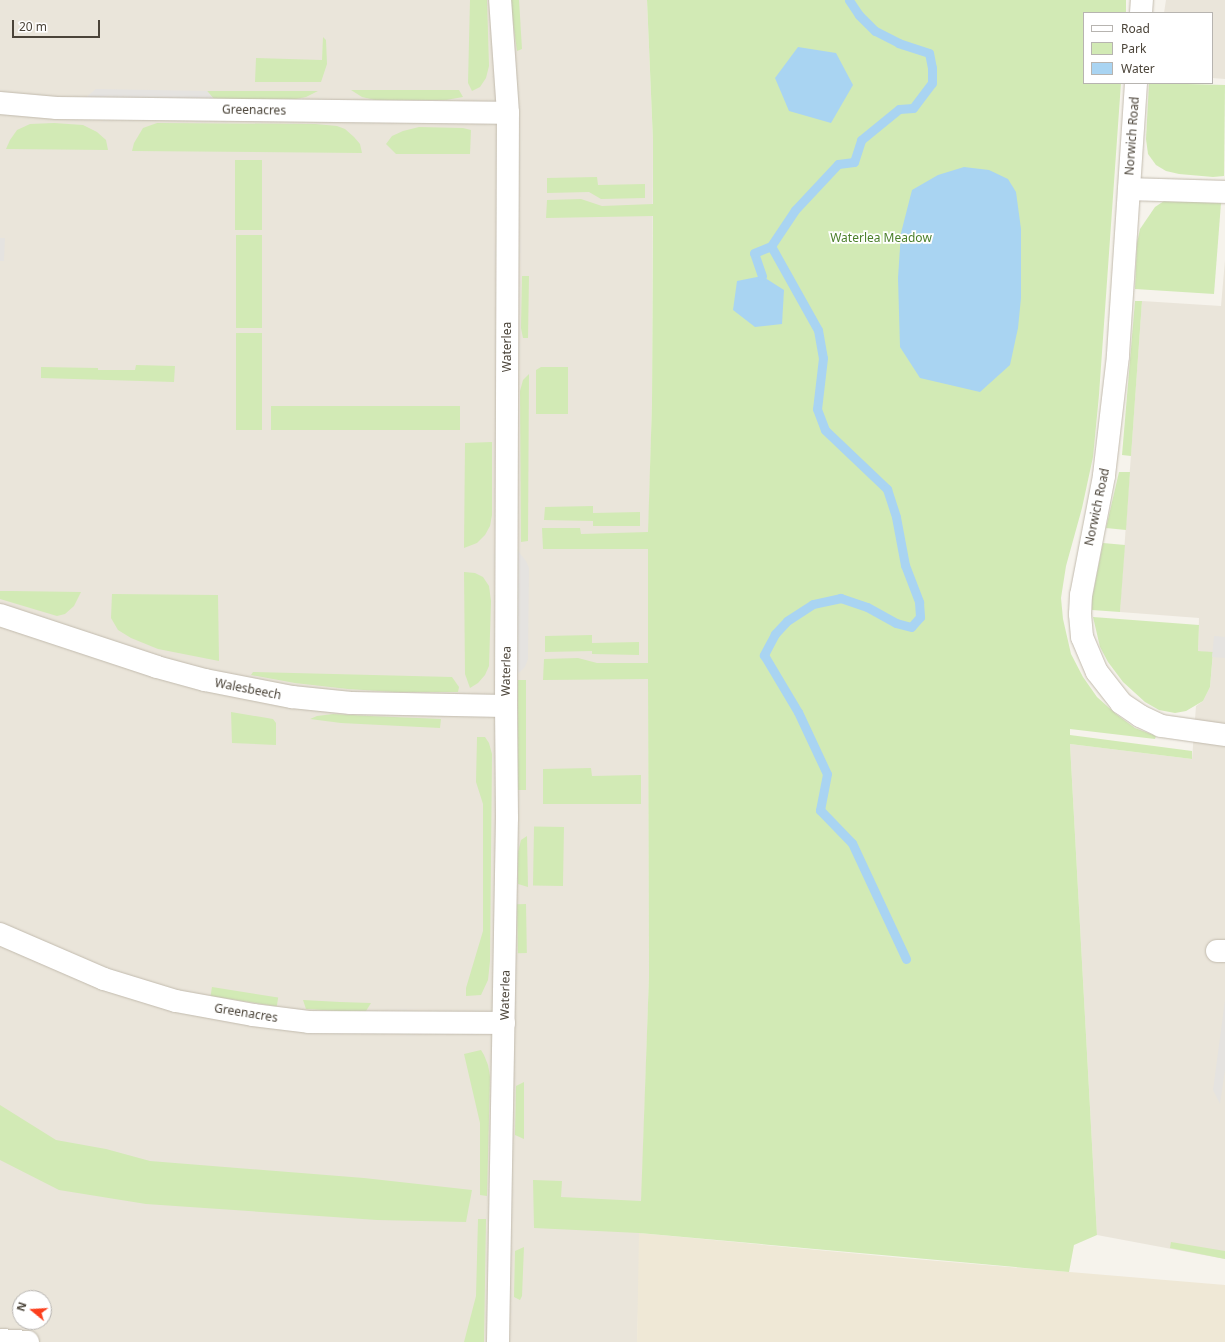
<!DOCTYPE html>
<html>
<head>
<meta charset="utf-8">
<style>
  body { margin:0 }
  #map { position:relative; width:1225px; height:1342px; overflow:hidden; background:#f6f3ec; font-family:"Noto Sans",sans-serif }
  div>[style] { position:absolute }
  .residential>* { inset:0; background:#eae5da }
  .education>* { inset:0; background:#efe8d6 }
  .green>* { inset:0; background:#d2eab5; transform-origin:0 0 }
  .parking>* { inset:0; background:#e5e3e0 }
  .water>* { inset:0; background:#a9d4f2 }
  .stream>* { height:9px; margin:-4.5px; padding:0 4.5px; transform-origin:4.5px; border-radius:4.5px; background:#a9d4f2 }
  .roads { filter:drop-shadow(0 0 1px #c2bbae) drop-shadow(0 0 1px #c2bbae) }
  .minor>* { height:22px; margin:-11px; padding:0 11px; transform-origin:11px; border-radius:11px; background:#fff }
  span { translate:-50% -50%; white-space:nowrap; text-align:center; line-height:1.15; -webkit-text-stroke:3.5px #fff; paint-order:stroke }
  .street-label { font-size:12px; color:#4b4439 }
  .park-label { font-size:12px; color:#4a7f2a }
  .legend { position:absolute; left:1083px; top:12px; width:130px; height:72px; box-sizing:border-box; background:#fff; border:1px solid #b7b4b0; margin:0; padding:5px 7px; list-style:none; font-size:12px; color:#4b4439 }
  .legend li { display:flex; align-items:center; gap:8px; height:20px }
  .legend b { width:20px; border:1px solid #b7b4b0 }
  .north { position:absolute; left:12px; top:1290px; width:40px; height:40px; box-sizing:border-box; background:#fff; border:1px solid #b7b4b0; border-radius:50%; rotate:288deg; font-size:11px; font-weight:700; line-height:16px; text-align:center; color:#4b4439 }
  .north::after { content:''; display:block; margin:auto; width:14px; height:18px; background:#fc3f1d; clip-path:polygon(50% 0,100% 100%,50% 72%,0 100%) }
  .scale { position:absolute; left:12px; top:20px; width:88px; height:18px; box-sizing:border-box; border:2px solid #4b4439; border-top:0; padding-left:5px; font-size:12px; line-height:14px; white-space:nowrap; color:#4b4439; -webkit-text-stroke:3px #fff; paint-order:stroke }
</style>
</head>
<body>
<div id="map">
  <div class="residential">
    <div style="clip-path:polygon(evenodd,0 0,647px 0,653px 141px,652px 403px,648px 549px,649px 975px,637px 1342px,0 1342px,0 0,20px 1298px,44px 1298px,44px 1322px,20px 1322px,20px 1298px)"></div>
    <div style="clip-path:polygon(1166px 0,1225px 0,1225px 79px,1212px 78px,1212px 13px,1164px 13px)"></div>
    <div style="clip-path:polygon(1225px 260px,1225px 1259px,1097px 1235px,1070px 744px,1192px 759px,1196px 706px,1203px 701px,1210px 687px,1213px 653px,1198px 651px,1199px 618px,1120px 612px,1121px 594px,1142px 301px,1221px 306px)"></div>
  </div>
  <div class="education">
    <div style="clip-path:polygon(639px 1233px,903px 1258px,1225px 1285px,1225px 1342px,637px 1342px)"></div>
  </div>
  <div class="green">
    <div style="clip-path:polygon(470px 0,487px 0,489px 66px,486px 78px,480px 87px,472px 91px,468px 83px)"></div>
    <div style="clip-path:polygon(510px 0,519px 0,522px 49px,517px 51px)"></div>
    <div style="clip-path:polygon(647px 0,1126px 0,1126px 13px,1084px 13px,1084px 83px,1121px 83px,1099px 395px,1093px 457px,1082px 508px,1066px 566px,1061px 598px,1063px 619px,1071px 654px,1083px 677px,1097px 697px,1116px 714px,1135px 728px,1156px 736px,1155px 739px,1070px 729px,1070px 735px,1192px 751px,1192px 759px,1070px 744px,1097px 1235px,1074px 1245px,1069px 1272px,639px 1233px,534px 1228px,533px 1180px,562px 1181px,561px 1197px,641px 1201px,649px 975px,648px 679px,543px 680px,544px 659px,578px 658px,597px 663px,648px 663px,648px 549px,543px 549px,542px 528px,580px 528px,581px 534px,648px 532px,652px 403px,653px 216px,546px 218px,547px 200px,581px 199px,602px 206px,653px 204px,653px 141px)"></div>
    <div style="clip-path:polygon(323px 37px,326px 40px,327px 64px,321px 82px,255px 82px,256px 58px,322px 60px)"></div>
    <div style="clip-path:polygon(1149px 83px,1225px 85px,1224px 176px,1213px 177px,1179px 174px,1166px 171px,1156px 165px,1148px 154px,1146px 139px)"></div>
    <div style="clip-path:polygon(351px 90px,459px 90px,463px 97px,446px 100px,375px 100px,362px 97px)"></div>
    <div style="clip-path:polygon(207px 91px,318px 91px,306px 97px,296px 99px,214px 99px)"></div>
    <div style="clip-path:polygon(54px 123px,83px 125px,97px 132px,106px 140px,108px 150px,6px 149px,10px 140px,17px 130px,30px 124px)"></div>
    <div style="clip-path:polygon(157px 123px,315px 124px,337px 126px,345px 129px,354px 137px,360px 144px,362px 153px,132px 151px,134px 143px,143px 128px)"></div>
    <div style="clip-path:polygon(419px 127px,463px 128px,471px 130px,470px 154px,396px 154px,386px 144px,392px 136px,403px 131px)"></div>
    <div style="left:235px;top:160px;width:27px;height:70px"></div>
    <div style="clip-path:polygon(597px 177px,598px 185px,645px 184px,645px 198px,601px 199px,589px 192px,547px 193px,547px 178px)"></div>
    <div style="clip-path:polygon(1175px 200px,1221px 203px,1214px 294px,1135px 289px,1137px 243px,1140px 229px,1155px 207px,1164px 201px)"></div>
    <div style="left:236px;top:235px;width:26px;height:93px"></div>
    <div style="clip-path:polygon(522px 276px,529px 276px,528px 338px,523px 338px,521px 328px)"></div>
    <div style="clip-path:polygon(1135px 301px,1142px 301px,1131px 456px,1122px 455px)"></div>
    <div style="left:236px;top:333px;width:26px;height:97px"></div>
    <div style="clip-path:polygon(136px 365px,175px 366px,174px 382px,41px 378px,41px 367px,98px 368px,98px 370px,135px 370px)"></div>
    <div style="clip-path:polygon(541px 367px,568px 367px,568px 414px,536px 414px,536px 370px)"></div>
    <div style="clip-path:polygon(529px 374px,528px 541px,521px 542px,520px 391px,523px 380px)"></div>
    <div style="left:271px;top:406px;width:189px;height:24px"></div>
    <div style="clip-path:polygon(492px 442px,492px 515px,490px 526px,485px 535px,477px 543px,464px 548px,465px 443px)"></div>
    <div style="clip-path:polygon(1119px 472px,1130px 472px,1126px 530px,1106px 528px)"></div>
    <div style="clip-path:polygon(593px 506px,593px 513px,640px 512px,640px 526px,593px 526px,593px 521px,544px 520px,545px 507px)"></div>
    <div style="clip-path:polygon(1103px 543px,1125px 545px,1120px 612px,1092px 610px,1092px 599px)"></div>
    <div style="clip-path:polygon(464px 572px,475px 573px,483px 577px,489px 586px,491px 601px,489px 666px,485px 675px,478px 683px,470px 688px,465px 674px)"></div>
    <div style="clip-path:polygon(0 591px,11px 591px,81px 592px,74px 606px,65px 614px,57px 616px,0 599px)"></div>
    <div style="clip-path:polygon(112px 594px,218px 595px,219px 661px,158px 649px,131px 638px,118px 630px,111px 618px)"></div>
    <div style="clip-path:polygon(1093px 617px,1199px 625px,1198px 651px,1213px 652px,1210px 687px,1203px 701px,1186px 711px,1175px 713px,1159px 710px,1145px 702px,1123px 682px,1108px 662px,1100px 647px)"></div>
    <div style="clip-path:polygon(592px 635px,592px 643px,639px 642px,639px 655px,592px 654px,592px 651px,545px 652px,545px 636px)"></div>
    <div style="clip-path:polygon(253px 672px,452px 677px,459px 687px,458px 692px,395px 692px,348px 689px,295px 683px,251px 675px)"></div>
    <div style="left:518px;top:680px;width:8px;height:110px"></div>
    <div style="clip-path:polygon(231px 712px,273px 719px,276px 723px,276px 745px,232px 743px)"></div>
    <div style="clip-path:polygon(333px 714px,370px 716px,441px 719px,440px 728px,341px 723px,310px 719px,317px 716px)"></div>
    <div style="clip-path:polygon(477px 737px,485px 737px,489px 743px,492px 754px,490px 961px,488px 980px,481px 995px,466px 996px,466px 988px,483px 931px,483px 804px,476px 782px)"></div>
    <div style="clip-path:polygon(591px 768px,592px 776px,641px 775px,641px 804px,543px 804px,543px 769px)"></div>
    <div style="left:564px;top:827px;width:59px;height:30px;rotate:91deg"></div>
    <div style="clip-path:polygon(527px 836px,528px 887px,518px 884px,518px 852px,521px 840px)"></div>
    <div style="left:526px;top:904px;width:49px;height:9px;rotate:89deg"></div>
    <div style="left:212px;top:987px;width:67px;height:9px;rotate:9deg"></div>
    <div style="clip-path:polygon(303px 1000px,340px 1002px,371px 1003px,366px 1011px,339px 1011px,306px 1009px)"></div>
    <div style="clip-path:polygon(481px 1050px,484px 1055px,488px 1065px,490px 1076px,487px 1196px,480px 1195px,480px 1123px,464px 1054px)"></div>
    <div style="clip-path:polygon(524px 1082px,524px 1139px,515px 1135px,516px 1086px)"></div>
    <div style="clip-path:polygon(0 1105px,56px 1140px,106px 1149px,150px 1161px,364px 1178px,472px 1190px,466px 1222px,377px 1220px,146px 1204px,59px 1190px,0 1160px)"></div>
    <div style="clip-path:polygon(478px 1219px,486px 1219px,484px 1342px,464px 1342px,476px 1296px)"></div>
    <div style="clip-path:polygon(1171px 1242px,1225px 1251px,1225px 1259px,1170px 1248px)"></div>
    <div style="clip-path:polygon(524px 1247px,522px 1296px,520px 1300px,514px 1297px,515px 1251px)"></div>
  </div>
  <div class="parking">
    <div style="clip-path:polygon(96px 89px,207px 91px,214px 99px,85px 98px)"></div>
    <div style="clip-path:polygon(0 238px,5px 238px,4px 261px,0 261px)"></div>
    <div style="clip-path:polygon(518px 551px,526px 561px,529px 568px,528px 659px,525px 667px,517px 675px)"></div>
    <div style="clip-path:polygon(1214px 636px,1225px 637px,1225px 658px,1212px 657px)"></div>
    <div style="clip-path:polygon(1225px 1000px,1225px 1070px,1220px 1104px,1213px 1090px)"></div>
  </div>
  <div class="water">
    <div style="clip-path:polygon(798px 47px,836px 53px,853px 85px,831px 123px,789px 111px,775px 78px)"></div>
    <div style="clip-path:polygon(964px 167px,989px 170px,1008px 179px,1016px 192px,1021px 229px,1021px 298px,1018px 328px,1010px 365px,980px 392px,920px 378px,900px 347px,898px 278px,901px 233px,912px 190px,938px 175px)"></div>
    <div style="clip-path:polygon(762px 276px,784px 290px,782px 324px,755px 327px,733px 310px,737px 281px)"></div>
  </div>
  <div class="stream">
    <div style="left:771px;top:246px;width:96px;rotate:60.8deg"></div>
    <div style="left:818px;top:330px;width:28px;rotate:80deg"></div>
    <div style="left:823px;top:358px;width:51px;rotate:96.7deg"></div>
    <div style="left:817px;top:409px;width:22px;rotate:69deg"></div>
    <div style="left:825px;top:430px;width:86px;rotate:43.6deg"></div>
    <div style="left:887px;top:489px;width:29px;rotate:72deg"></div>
    <div style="left:896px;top:517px;width:49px;rotate:79.4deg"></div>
    <div style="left:905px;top:565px;width:40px;rotate:69deg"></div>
    <div style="left:919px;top:602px;width:15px;rotate:86deg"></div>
    <div style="left:920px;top:617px;width:13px;rotate:132deg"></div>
    <div style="left:911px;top:627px;width:16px;rotate:-165deg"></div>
    <div style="left:896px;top:623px;width:33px;rotate:-151deg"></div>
    <div style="left:867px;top:607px;width:28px;rotate:-161deg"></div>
    <div style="left:841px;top:598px;width:29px;rotate:168deg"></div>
    <div style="left:813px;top:604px;width:31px;rotate:147deg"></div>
    <div style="left:787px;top:621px;width:18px;rotate:133deg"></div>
    <div style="left:775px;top:634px;width:24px;rotate:118deg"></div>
    <div style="left:764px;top:655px;width:66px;rotate:59.2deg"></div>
    <div style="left:798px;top:712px;width:68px;rotate:64.9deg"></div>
    <div style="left:827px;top:774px;width:37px;rotate:101deg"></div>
    <div style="left:820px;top:810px;width:46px;rotate:45.9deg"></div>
    <div style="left:852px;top:843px;width:128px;rotate:65deg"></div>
    <div style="left:762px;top:276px;width:24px;rotate:-109deg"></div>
    <div style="left:754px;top:253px;width:18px;rotate:-22deg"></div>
    <div style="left:771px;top:246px;width:43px;rotate:-56.3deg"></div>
    <div style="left:795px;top:210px;width:63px;rotate:-46.9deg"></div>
    <div style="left:838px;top:164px;width:16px;rotate:-7deg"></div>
    <div style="left:854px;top:162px;width:23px;rotate:-72deg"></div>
    <div style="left:861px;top:140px;width:49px;rotate:-39.2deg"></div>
    <div style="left:899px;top:109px;width:14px;rotate:-4deg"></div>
    <div style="left:913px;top:108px;width:31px;rotate:-53deg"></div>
    <div style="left:932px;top:83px;width:15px;rotate:-90deg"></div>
    <div style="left:932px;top:68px;width:15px;rotate:-101deg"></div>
    <div style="left:929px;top:53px;width:32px;rotate:-162deg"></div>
    <div style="left:899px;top:43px;width:27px;rotate:-153deg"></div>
    <div style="left:875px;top:31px;width:23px;rotate:-135deg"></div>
    <div style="left:859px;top:15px;width:18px;rotate:-124deg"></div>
  </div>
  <div class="roads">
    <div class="minor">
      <div style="left:1141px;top:13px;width:13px;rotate:-86deg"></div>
      <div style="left:1136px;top:83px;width:274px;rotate:93.8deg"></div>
      <div style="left:1118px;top:356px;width:121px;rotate:96.7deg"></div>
      <div style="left:1104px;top:476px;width:121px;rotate:100.9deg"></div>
      <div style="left:1081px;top:595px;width:19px;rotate:93deg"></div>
      <div style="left:1080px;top:614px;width:23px;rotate:85deg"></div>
      <div style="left:1082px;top:637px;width:38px;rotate:67deg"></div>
      <div style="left:1097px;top:672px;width:39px;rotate:52deg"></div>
      <div style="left:1121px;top:703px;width:23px;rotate:34deg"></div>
      <div style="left:1140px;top:716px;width:23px;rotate:25deg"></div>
      <div style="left:1161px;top:726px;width:65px;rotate:8deg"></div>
      <div style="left:0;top:103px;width:57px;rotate:5deg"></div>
      <div style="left:57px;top:108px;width:451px;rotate:0.6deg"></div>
      <div style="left:1129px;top:189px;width:96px;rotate:1.8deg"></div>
      <div style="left:0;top:615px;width:165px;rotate:18.3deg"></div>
      <div style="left:157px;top:667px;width:50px;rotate:15.2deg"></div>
      <div style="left:205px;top:680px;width:89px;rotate:11.1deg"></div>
      <div style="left:292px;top:697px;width:59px;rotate:5.8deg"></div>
      <div style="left:351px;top:703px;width:155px;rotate:1.1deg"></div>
      <div style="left:0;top:934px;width:113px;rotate:23.4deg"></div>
      <div style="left:104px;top:979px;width:75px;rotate:17deg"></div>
      <div style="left:176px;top:1001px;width:78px;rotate:10.3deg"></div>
      <div style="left:253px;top:1015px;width:56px;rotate:7.1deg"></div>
      <div style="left:309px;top:1022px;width:195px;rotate:0.3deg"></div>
      <div style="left:1217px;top:951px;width:8px"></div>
      <div style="left:0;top:1340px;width:28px;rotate:4deg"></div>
      <div style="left:498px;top:1342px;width:524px;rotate:-89.02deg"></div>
      <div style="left:507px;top:818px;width:112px;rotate:-90.5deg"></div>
      <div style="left:506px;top:706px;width:593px;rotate:-89.81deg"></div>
      <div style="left:508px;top:113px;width:113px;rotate:-94deg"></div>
    </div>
  </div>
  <div class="street-label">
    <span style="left:254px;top:110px;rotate:1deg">Greenacres</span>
    <span style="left:1132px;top:136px;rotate:-86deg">Norwich Road</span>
    <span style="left:507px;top:347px;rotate:-90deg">Waterlea</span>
    <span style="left:1097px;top:507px;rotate:-78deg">Norwich Road</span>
    <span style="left:506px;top:671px;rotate:-89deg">Waterlea</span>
    <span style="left:248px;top:689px;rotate:11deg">Walesbeech</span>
    <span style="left:505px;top:995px;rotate:-89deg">Waterlea</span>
    <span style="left:246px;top:1013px;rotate:9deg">Greenacres</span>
  </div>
  <div class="park-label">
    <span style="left:881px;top:238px">Waterlea Meadow</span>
  </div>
  <ul class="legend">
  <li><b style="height:5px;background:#fff"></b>Road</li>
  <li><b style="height:11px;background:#d2eab5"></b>Park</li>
  <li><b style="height:11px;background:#a9d4f2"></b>Water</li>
  </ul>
  <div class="north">N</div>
  <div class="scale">20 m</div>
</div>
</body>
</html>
